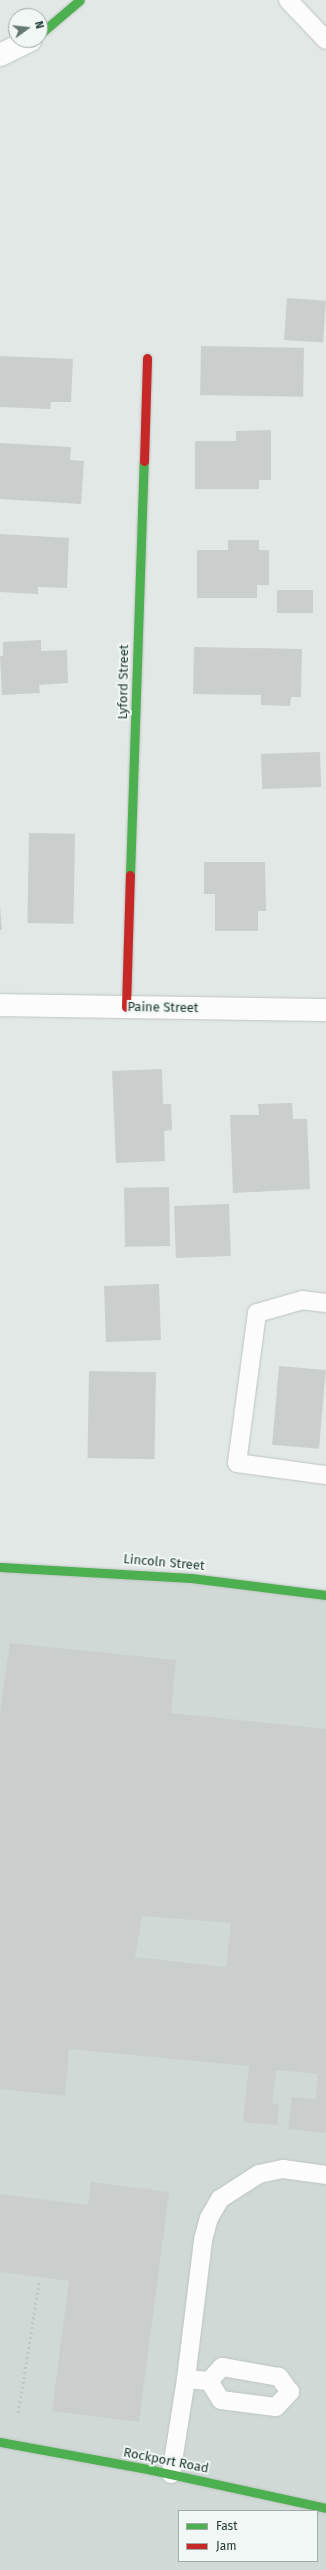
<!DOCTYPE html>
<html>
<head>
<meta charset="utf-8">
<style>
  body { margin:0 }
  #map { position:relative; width:326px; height:2570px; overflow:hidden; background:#e2e8e5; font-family:"Fira Sans",sans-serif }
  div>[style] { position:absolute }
  .built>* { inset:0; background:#d0d9d5 }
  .building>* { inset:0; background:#cacfcd; transform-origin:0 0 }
  .path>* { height:2.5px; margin-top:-1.25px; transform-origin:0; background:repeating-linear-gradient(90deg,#c0c8c5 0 2px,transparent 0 5px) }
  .roads { filter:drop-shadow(0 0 1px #bfc5c2) drop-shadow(0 0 1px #bfc5c2) }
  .lane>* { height:18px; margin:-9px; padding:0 9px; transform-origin:9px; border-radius:9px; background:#fbfcfb }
  .street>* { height:22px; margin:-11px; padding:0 11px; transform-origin:11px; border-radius:11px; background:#fbfcfb }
  .fast>* { height:9px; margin:-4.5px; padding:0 4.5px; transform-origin:4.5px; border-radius:4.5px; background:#4caf50 }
  .jam>* { height:9px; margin:-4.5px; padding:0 4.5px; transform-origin:4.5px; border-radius:4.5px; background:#c62828 }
  span { translate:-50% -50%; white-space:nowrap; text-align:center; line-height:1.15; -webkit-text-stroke:4px #f0f7f4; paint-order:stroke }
  .street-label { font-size:13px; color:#223a34 }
  .legend { position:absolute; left:178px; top:2510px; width:140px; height:52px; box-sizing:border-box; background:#f0f7f4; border:1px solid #9eaba7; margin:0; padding:5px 7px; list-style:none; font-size:12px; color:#223a34 }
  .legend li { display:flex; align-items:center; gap:8px; height:20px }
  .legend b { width:20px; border:1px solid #9eaba7 }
  .north { position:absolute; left:8px; top:8px; width:40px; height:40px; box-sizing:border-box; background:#f0f7f4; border:1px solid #9eaba7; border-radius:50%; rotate:75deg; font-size:11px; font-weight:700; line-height:16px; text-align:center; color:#223a34 }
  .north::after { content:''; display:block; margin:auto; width:14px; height:18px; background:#657772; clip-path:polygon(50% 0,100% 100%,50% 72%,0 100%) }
</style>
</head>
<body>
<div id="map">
  <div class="built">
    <div style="clip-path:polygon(evenodd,0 1567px,326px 1595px,326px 2570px,0 2570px,0 1567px,179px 2511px,317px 2511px,317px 2561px,179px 2561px,179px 2511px)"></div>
  </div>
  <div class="building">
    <div style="left:287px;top:298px;width:39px;height:42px;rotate:4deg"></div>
    <div style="left:201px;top:346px;width:103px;height:49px;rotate:1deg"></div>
    <div style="clip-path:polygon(0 356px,73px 359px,71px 402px,51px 402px,50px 409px,0 407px)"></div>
    <div style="clip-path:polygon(271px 430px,271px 480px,259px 480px,259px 489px,195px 489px,195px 441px,236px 441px,236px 431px)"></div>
    <div style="clip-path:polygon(0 443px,71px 447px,70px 460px,84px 461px,81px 504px,0 499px)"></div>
    <div style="clip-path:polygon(0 534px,69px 538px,67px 588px,38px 587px,38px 594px,0 592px)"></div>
    <div style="clip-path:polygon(228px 540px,259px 540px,259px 550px,269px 550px,269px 585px,257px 585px,257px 598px,197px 598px,197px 550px,228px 550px)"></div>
    <div style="left:277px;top:590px;width:36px;height:23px"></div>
    <div style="clip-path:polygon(41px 640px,41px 651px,67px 650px,68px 683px,39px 685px,40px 693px,2px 695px,0 656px,3px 656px,3px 642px)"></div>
    <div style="clip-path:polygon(194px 647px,302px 649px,301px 697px,291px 697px,290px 706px,261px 705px,261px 695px,193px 694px)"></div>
    <div style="left:320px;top:752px;width:35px;height:59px;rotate:88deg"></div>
    <div style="left:29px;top:833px;width:46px;height:90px;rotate:1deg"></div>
    <div style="clip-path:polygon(204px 862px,265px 862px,266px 911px,258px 911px,258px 931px,215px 931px,215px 894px,204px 894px)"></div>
    <div style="clip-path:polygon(0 905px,2px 930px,0 930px)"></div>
    <div style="clip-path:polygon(162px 1069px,163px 1104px,171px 1104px,172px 1130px,164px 1131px,165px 1161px,116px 1163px,112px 1071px)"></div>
    <div style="clip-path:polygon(292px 1103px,293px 1119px,307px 1119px,310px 1189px,233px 1193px,230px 1115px,259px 1115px,258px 1104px)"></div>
    <div style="left:169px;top:1187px;width:59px;height:45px;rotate:89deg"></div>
    <div style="left:229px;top:1204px;width:52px;height:55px;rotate:88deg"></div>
    <div style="left:159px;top:1284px;width:56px;height:55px;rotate:88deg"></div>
    <div style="left:279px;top:1366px;width:47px;height:79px;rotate:5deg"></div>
    <div style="left:89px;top:1371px;width:67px;height:87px;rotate:1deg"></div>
    <div style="clip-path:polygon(evenodd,10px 1643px,176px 1660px,171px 1713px,326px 1729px,326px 2133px,288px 2129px,292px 2097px,316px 2099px,318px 2074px,276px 2070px,272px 2104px,279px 2104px,277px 2125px,243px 2122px,249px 2066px,69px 2049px,65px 2096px,0 2089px,0 1712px,10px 1643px,142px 1916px,231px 1923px,226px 1967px,135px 1957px,142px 1916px)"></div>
    <div style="clip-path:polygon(91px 2182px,169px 2192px,139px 2422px,52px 2411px,69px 2281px,0 2272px,0 2194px,88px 2205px)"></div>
  </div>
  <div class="path">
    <div style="left:18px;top:2413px;width:133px;rotate:-80.9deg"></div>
  </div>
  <div class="roads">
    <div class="lane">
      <div style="left:288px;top:0;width:55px;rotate:46.5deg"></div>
      <div style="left:326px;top:1303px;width:23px;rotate:-173deg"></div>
      <div style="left:303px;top:1300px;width:48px;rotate:164.2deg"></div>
      <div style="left:257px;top:1313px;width:151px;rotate:97.6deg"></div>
      <div style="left:237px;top:1463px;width:90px;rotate:7.7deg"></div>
      <div style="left:186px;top:2379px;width:23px;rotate:5deg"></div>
      <div style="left:209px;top:2381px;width:22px;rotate:58deg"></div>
      <div style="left:221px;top:2400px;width:55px;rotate:7.3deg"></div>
      <div style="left:276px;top:2407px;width:21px;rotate:-47deg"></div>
      <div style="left:290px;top:2392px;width:19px;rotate:-126deg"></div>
      <div style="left:279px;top:2377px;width:58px;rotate:-170deg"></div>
      <div style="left:222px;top:2367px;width:19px;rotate:133deg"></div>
      <div style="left:171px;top:2474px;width:96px;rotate:-81deg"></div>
      <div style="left:186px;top:2379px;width:140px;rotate:-83deg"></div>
      <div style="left:203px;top:2240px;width:23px;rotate:-75deg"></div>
      <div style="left:209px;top:2218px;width:22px;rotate:-60deg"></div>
      <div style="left:220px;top:2199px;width:46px;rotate:-32.7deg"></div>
      <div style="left:259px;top:2174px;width:25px;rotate:-12deg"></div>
      <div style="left:283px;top:2169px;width:43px;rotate:7.9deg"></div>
    </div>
    <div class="street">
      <div style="left:0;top:55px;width:34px;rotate:-26deg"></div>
      <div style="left:0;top:1005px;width:326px;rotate:0.9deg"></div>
    </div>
    <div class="fast">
      <div style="left:40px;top:34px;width:52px;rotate:-40.4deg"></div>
      <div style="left:130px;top:875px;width:414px;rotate:-88.1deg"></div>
      <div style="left:0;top:1567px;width:191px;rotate:3.3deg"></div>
      <div style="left:191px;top:1578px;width:136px;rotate:7.2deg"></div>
      <div style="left:0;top:2442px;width:155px;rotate:10.4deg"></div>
      <div style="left:152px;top:2470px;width:178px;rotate:12.3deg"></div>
    </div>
    <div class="jam">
      <div style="left:144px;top:461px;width:103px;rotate:-88.3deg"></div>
      <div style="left:126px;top:1007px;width:132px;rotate:-88.3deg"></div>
    </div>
  </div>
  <div class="street-label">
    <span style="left:124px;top:682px;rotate:-89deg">Lyford Street</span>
    <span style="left:163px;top:1008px;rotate:1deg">Paine Street</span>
    <span style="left:164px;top:1563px;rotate:5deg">Lincoln Street</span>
    <span style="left:166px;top:2461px;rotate:11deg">Rockport Road</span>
  </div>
  <ul class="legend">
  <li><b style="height:5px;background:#4caf50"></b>Fast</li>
  <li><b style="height:5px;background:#c62828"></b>Jam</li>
  </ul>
  <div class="north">N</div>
</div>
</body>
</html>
